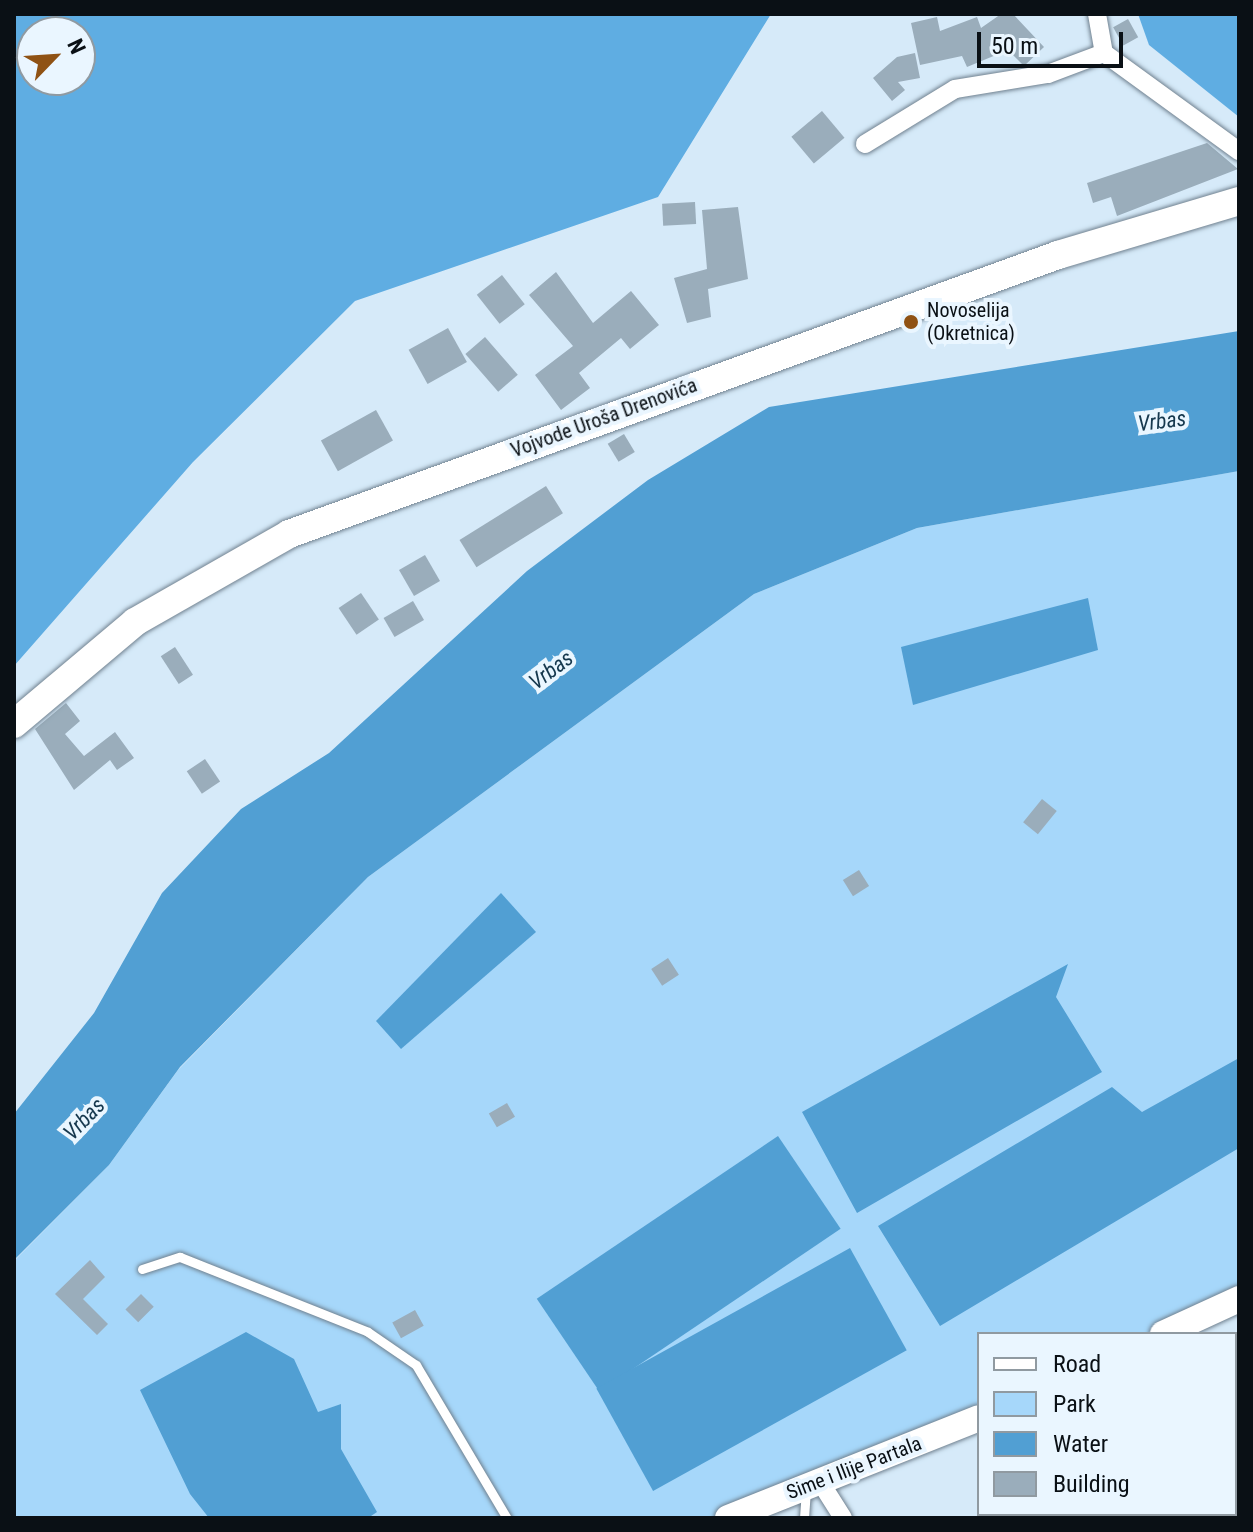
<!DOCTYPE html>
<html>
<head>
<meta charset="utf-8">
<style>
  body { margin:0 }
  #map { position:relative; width:1253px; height:1532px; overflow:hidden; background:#d6eaf9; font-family:"Roboto Condensed",sans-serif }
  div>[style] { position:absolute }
  .green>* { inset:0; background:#a6d7fa }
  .forest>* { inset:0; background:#5fade2 }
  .water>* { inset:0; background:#519fd3; transform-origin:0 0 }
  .building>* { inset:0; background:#9aadbb; transform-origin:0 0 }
  .roads { filter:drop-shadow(0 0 2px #70818f) drop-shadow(0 0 2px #70818f) }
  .lane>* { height:9px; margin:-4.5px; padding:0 4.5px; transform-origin:4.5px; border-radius:4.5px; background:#fff }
  .street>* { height:18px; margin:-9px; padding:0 9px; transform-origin:9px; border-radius:9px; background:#fff }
  .secondary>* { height:26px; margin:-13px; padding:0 13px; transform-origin:13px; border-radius:13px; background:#fff }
  .primary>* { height:28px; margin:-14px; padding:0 14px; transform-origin:14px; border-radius:14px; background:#fff }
  .dots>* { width:22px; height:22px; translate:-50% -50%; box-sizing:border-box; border:4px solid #eaf6ff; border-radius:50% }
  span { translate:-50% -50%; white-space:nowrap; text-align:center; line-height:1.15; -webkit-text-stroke:8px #eaf6ff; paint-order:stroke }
  .poi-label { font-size:20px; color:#0a1015 }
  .left { translate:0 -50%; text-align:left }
  .street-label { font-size:20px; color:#0a1015 }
  .water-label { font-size:22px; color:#16384e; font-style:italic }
  .frame { position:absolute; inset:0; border:16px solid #0a1015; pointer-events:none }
  .legend { position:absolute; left:977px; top:1332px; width:260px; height:184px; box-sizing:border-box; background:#eaf6ff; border:2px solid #909aa1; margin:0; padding:10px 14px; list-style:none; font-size:24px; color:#0a1015 }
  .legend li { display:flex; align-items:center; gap:16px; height:40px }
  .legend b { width:40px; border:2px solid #909aa1 }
  .north { position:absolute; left:16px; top:16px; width:80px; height:80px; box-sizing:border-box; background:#eaf6ff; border:2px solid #909aa1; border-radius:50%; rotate:65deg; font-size:22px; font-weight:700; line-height:32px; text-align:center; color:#0a1015 }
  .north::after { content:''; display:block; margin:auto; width:28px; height:36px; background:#8f5214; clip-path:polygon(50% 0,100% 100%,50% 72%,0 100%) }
  .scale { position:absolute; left:977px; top:32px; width:146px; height:36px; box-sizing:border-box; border:4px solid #0a1015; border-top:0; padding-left:10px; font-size:24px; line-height:28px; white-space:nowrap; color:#0a1015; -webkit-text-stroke:6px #eaf6ff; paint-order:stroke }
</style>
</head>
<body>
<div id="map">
  <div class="green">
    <div style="clip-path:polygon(1239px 471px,1239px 1299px,1163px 1334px,979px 1334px,979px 1418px,728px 1518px,14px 1518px,14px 1261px,109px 1165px,178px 1070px,368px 877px,754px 594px,917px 528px)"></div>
  </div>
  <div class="forest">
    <div style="clip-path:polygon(evenodd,14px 14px,771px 14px,658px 197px,355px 301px,193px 462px,14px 666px,14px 14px,32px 32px,80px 32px,80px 80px,32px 80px,32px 32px)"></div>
    <div style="clip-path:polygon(1138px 14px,1239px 14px,1239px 117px,1149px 45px)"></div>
  </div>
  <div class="water">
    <div style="clip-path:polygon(1239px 331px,1239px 471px,917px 528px,754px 594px,368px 877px,180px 1067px,109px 1165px,14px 1260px,14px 1114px,94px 1013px,162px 893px,241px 809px,329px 753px,527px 571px,648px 480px,769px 407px)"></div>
    <div style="clip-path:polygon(1088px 598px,1098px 650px,913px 705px,901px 647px)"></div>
    <div style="clip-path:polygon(501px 893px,536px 932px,401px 1049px,376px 1021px)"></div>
    <div style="clip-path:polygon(1068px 964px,1056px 997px,1102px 1072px,857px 1213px,802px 1112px)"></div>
    <div style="clip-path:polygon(1239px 1058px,1239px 1148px,940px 1326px,878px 1226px,1112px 1087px,1142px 1112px)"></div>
    <div style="left:778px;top:1136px;width:112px;height:291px;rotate:56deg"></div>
    <div style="left:850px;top:1248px;width:117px;height:290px;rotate:61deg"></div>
    <div style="clip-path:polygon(246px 1332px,294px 1359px,318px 1412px,341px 1404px,341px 1449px,377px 1512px,368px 1518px,209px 1518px,190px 1494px,140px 1390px)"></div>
  </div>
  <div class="building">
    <div style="clip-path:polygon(1001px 14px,1013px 14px,1044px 47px,1024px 66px,1008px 50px,967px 67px,962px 56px,920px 65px,911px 23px,937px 17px,940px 31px,977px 17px,981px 28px)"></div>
    <div style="left:1128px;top:19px;width:21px;height:17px;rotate:61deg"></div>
    <div style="clip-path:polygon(915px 53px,920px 78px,898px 82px,905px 90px,892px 101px,873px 78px,897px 57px)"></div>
    <div style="left:822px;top:111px;width:35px;height:40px;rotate:50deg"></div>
    <div style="clip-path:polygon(1207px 143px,1238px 169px,1117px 216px,1111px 197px,1093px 203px,1087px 183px)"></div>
    <div style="left:695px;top:202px;width:22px;height:33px;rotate:87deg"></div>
    <div style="clip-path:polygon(738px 207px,748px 279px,708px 289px,711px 317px,687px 323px,674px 278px,707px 269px,702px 210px)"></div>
    <div style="clip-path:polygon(556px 272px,593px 323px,631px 291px,659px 325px,630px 349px,621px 338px,579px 373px,590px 388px,561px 410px,535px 375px,573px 346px,529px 295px)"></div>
    <div style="left:502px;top:275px;width:37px;height:32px;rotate:52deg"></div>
    <div style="left:448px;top:328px;width:39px;height:45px;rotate:61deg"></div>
    <div style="left:485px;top:337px;width:50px;height:26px;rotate:49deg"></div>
    <div style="left:376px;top:410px;width:35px;height:63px;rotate:61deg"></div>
    <div style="left:624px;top:434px;width:21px;height:19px;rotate:59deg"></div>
    <div style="left:546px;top:486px;width:32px;height:102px;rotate:58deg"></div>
    <div style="left:425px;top:555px;width:30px;height:30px;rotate:60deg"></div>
    <div style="left:361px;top:593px;width:32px;height:27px;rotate:56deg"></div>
    <div style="left:413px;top:601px;width:22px;height:34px;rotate:60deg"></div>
    <div style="left:175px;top:647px;width:33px;height:17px;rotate:57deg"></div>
    <div style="clip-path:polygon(66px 703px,80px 721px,65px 734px,84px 756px,115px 732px,134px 758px,117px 770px,110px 760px,74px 790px,35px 729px)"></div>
    <div style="left:205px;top:759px;width:27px;height:22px;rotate:56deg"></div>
    <div style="left:1042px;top:799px;width:19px;height:30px;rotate:39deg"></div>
    <div style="left:859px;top:870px;width:19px;height:19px;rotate:58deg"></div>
    <div style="left:668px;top:958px;width:20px;height:20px;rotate:57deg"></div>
    <div style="left:507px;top:1103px;width:16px;height:21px;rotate:60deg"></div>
    <div style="clip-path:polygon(90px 1260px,105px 1277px,83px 1299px,108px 1324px,97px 1335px,55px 1294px)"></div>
    <div style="left:141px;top:1294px;width:18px;height:22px;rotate:45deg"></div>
    <div style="left:415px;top:1310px;width:18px;height:26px;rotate:61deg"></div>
  </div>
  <div class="roads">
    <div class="lane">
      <div style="left:142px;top:1269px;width:40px;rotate:-18deg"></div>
      <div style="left:180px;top:1257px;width:202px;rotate:21.7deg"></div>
      <div style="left:368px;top:1332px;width:58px;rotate:34.5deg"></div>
      <div style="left:416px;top:1365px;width:178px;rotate:59.3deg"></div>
      <div style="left:804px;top:1518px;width:29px;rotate:-86deg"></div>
    </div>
    <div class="street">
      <div style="left:1097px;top:14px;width:40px;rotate:80deg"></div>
      <div style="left:1104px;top:53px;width:167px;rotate:36deg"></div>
      <div style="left:865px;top:144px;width:105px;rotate:-31.4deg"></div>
      <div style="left:955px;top:89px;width:94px;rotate:-9.2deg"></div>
      <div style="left:1048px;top:74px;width:60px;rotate:-20.6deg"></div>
      <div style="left:819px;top:1480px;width:45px;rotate:57.7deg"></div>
    </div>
    <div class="secondary">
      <div style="left:1163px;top:1334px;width:84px;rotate:-24.7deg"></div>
      <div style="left:728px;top:1518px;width:270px;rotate:-21.7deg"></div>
    </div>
    <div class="primary">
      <div style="left:14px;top:724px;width:158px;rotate:-40.1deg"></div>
      <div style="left:135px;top:622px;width:177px;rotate:-29.7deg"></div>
      <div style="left:289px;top:534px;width:818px;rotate:-19.94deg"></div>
      <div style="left:1058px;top:255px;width:189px;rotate:-16.6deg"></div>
    </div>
  </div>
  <div class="dots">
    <div style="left:911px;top:322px;background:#8f5214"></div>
  </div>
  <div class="poi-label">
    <span class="left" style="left:927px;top:322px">Novoselija<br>(Okretnica)</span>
  </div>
  <div class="street-label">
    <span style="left:604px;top:418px;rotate:-20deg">Vojvode Uroša Drenovića</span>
    <span style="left:854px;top:1468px;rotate:-21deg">Sime i Ilije Partala</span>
  </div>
  <div class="water-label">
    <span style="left:1162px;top:421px;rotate:-7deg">Vrbas</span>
    <span style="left:551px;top:670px;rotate:-37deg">Vrbas</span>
    <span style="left:84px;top:1119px;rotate:-46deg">Vrbas</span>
  </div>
  <div class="frame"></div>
  <ul class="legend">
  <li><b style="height:10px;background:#fff"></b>Road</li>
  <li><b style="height:22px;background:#a6d7fa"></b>Park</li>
  <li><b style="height:22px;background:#519fd3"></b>Water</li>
  <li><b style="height:22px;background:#9aadbb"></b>Building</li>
  </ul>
  <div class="north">N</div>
  <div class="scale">50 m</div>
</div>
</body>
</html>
